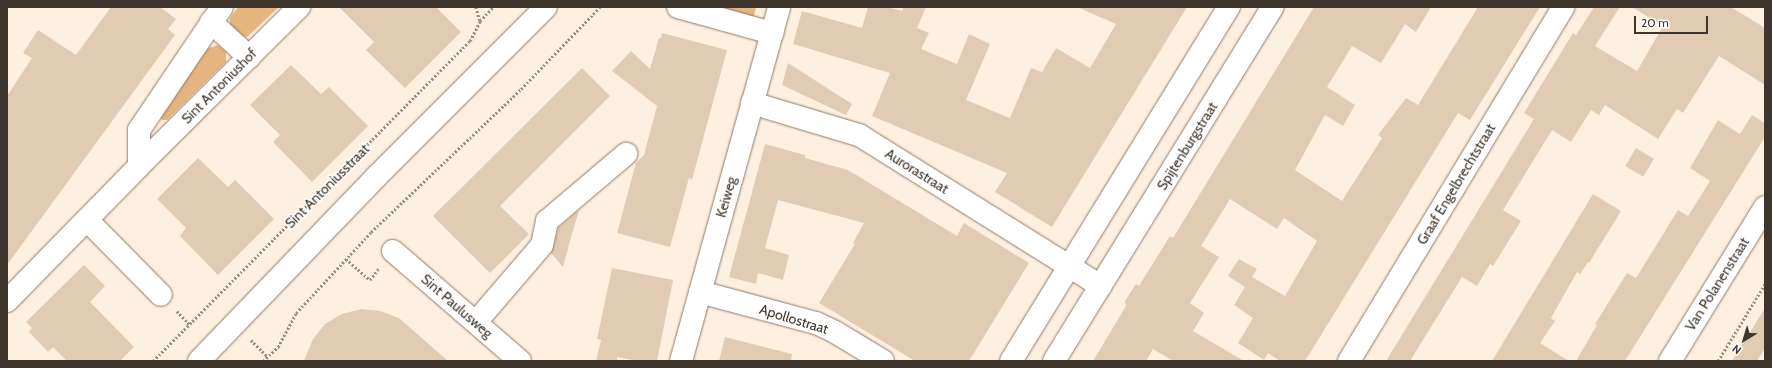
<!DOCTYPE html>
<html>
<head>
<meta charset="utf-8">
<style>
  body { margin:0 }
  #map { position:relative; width:1772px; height:368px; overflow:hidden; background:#fef0e1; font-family:Cabin,sans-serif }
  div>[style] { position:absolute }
  .green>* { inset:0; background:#e6b580 }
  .building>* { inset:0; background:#e1cbb3; transform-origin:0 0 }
  .path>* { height:2.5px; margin-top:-1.25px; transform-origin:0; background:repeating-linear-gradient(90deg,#9a8f83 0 2px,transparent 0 4px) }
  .roads { filter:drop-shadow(0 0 1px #8f7a65) drop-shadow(0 0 1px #8f7a65) }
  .minor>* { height:22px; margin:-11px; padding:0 11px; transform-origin:11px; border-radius:11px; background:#fff }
  .major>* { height:22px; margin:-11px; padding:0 11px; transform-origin:11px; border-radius:11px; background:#fff }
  span { translate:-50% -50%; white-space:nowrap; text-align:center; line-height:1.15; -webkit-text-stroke:3px #fff; paint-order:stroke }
  .street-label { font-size:14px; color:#3e352c }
  .frame { position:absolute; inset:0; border:8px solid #3e352c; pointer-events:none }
  .north { position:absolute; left:1724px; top:320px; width:40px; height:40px; -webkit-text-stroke:3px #fff; paint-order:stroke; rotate:218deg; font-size:11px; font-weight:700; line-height:16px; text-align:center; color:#3e352c }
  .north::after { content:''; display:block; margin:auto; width:14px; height:18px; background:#3e352c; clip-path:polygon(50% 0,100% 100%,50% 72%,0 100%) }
  .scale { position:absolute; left:1634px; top:16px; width:74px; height:18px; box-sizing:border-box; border:2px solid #3e352c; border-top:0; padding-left:5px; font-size:12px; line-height:14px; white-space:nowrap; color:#3e352c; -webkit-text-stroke:3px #fff; paint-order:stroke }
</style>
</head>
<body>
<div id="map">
  <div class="green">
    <div style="clip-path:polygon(238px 7px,279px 7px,247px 37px,236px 34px,230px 27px,230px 18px)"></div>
    <div style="clip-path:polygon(702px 7px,756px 7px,753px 20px)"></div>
    <div style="clip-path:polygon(218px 45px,226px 52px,226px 62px,167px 120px,162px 120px,158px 114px,208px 48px)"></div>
  </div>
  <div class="building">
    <div style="clip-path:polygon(111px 7px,160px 7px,176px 19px,168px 29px,175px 35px,7px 265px,7px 96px,32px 58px,23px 53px,38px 30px,76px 55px)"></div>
    <div style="clip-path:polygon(339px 7px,436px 7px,461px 32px,405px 88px,366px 50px,374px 42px)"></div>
    <div style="clip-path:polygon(868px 7px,887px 7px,902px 11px,904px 7px,926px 7px,917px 28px,929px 33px,921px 49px,957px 64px,969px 34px,990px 44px,966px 100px,1010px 118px,1031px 68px,1042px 72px,1056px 48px,1090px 68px,1116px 24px,1077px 7px,1187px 7px,1052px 227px,995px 192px,1007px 173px,872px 116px,890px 73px,793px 44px,802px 11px,862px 28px)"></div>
    <div style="clip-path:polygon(1314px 7px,1431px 7px,1416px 32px,1405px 24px,1381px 63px,1352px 46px,1327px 87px,1355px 105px,1343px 126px,1325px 115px,1295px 170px,1342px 201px,1382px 138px,1378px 135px,1406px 98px,1418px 105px,1478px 7px,1540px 7px,1470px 120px,1458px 113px,1305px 361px,1280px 361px,1268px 353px,1264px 360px,1238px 343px,1253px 318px,1234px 305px,1245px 287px,1228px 276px,1239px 259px,1257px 269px,1252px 277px,1285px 296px,1317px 241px,1284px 218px,1277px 229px,1230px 199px,1201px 246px,1219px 257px,1190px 303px,1204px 313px,1193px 331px,1244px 361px,1173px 361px,1153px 349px,1146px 361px,1093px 361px,1126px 306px,1125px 301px,1136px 284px,1139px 286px,1170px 236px,1173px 238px)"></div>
    <div style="clip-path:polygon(1594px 7px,1620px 7px,1595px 46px,1637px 71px,1663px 26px,1632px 7px,1731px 7px,1765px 28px,1765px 85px,1719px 56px,1683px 113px,1677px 109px,1658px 139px,1605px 105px,1599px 115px,1591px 110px,1571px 142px,1552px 130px,1503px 210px,1521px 221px,1493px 266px,1490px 264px,1477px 286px,1462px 277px,1410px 361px,1386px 361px,1534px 119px,1524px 113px,1573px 33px,1576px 35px)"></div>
    <div style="clip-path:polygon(662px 33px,727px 50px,692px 180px,689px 178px,670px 247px,617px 233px,636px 163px,644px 155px,657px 106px,612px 71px,631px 51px,650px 69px,659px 38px,661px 38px)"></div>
    <div style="clip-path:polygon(788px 63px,852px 104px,846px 115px,782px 85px)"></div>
    <div style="clip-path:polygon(291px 65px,321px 94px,329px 87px,368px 126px,312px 182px,273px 142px,280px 135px,250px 105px)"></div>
    <div style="clip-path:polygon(582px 68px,610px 96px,500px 206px,529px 234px,490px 273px,433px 216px)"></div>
    <div style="clip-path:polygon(1752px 115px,1765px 123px,1765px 137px,1625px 361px,1576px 361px,1597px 325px,1595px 324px,1627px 273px,1636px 278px,1678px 210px,1688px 216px,1710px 181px,1690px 168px,1718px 120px,1740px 134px)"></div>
    <div style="clip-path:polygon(765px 144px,805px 155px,805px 158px,848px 170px,957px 236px,964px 223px,1029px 263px,969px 361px,915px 361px,819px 303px,855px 244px,853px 243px,864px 223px,778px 200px,765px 248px,789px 255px,783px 280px,758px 273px,756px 284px,729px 277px)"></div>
    <div style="left:1636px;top:148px;width:21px;height:21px;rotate:31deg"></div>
    <div style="clip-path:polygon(198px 158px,228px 187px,235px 180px,274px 219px,218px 275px,180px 236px,186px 228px,157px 199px)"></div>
    <div style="clip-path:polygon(1593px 194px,1621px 211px,1589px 263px,1588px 262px,1580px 274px,1577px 272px,1551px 318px,1555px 321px,1540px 343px,1569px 361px,1492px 361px)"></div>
    <div style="clip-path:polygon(579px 210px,568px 248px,563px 267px,551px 253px,558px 228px)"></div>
    <div style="clip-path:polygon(84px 265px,105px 286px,90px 302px,134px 347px,120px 361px,67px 361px,53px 347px,48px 352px,29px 332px,32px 328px,26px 322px)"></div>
    <div style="clip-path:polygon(612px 268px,673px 280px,657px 361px,638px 361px,617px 357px,617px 361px,596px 361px,601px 340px,597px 339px)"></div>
    <div style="clip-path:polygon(1765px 308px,1765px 348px,1757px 361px,1732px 361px)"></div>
    <div style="clip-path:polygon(361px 309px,380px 311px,399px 318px,448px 361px,304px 361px,313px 339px,325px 324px,342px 314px)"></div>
    <div style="clip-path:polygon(725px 337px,792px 354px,791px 361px,719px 361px)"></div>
  </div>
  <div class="path">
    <div style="left:476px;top:7px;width:15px;rotate:74deg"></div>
    <div style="left:346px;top:259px;width:32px;rotate:41deg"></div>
    <div style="left:370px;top:280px;width:14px;rotate:-54deg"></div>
    <div style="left:177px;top:311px;width:18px;rotate:47deg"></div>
    <div style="left:251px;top:340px;width:24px;rotate:45deg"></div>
    <div style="left:153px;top:361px;width:450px;rotate:-45.3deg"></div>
    <div style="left:470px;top:41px;width:22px;rotate:-63deg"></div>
    <div style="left:480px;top:21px;width:19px;rotate:-47deg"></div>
    <div style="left:263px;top:361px;width:21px;rotate:-43deg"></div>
    <div style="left:278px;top:347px;width:38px;rotate:-62deg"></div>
    <div style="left:296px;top:313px;width:110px;rotate:-47.2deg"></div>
    <div style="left:371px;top:232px;width:207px;rotate:-43.6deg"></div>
    <div style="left:521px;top:89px;width:114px;rotate:-46.1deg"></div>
    <div style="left:1718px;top:361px;width:90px;rotate:-58.6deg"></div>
  </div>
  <div class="roads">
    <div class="minor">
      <div style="left:678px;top:7px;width:98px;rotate:15.5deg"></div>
      <div style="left:211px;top:22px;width:52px;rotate:42.6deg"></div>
      <div style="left:752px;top:103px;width:112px;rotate:16.7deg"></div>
      <div style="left:859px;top:135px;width:285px;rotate:32deg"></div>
      <div style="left:139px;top:166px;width:36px;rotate:-90deg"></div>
      <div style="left:139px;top:130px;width:148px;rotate:-56deg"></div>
      <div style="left:87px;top:220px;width:105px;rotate:45.4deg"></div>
      <div style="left:393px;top:251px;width:168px;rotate:40.9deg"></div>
      <div style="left:700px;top:292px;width:120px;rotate:15deg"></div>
      <div style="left:816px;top:323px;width:21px;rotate:25deg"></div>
      <div style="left:835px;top:332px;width:56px;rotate:31.1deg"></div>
      <div style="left:7px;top:301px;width:189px;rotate:-45.6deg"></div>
      <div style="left:139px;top:166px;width:226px;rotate:-44.8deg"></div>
      <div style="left:476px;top:322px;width:101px;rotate:-49.4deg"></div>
      <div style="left:542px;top:245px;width:25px;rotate:-78deg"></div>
      <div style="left:547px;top:221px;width:104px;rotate:-40.3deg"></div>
      <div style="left:681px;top:361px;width:367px;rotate:-74.5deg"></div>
      <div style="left:1011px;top:361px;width:416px;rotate:-58.4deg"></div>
      <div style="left:1054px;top:361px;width:416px;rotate:-58.3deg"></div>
      <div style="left:1349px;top:361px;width:414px;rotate:-58.8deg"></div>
      <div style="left:1670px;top:361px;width:181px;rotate:-58.3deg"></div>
    </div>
    <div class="major">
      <div style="left:199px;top:361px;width:255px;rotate:-46.1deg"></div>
      <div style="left:376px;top:177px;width:240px;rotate:-45deg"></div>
    </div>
  </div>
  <div class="street-label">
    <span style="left:219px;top:86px;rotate:-45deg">Sint Antoniushof</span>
    <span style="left:1187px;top:146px;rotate:-58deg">Spijtenburgstraat</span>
    <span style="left:917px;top:171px;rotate:32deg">Aurorastraat</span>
    <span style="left:1456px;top:184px;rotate:-59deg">Graaf Engelbrechtstraat</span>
    <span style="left:327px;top:186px;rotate:-45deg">Sint Antoniusstraat</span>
    <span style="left:726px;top:197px;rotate:-74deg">Keiweg</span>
    <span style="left:1717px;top:284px;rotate:-58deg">Van Polanenstraat</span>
    <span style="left:457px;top:306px;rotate:41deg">Sint Paulusweg</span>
    <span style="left:794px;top:319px;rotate:17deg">Apollostraat</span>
  </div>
  <div class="frame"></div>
  <div class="north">N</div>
  <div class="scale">20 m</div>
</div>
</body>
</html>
